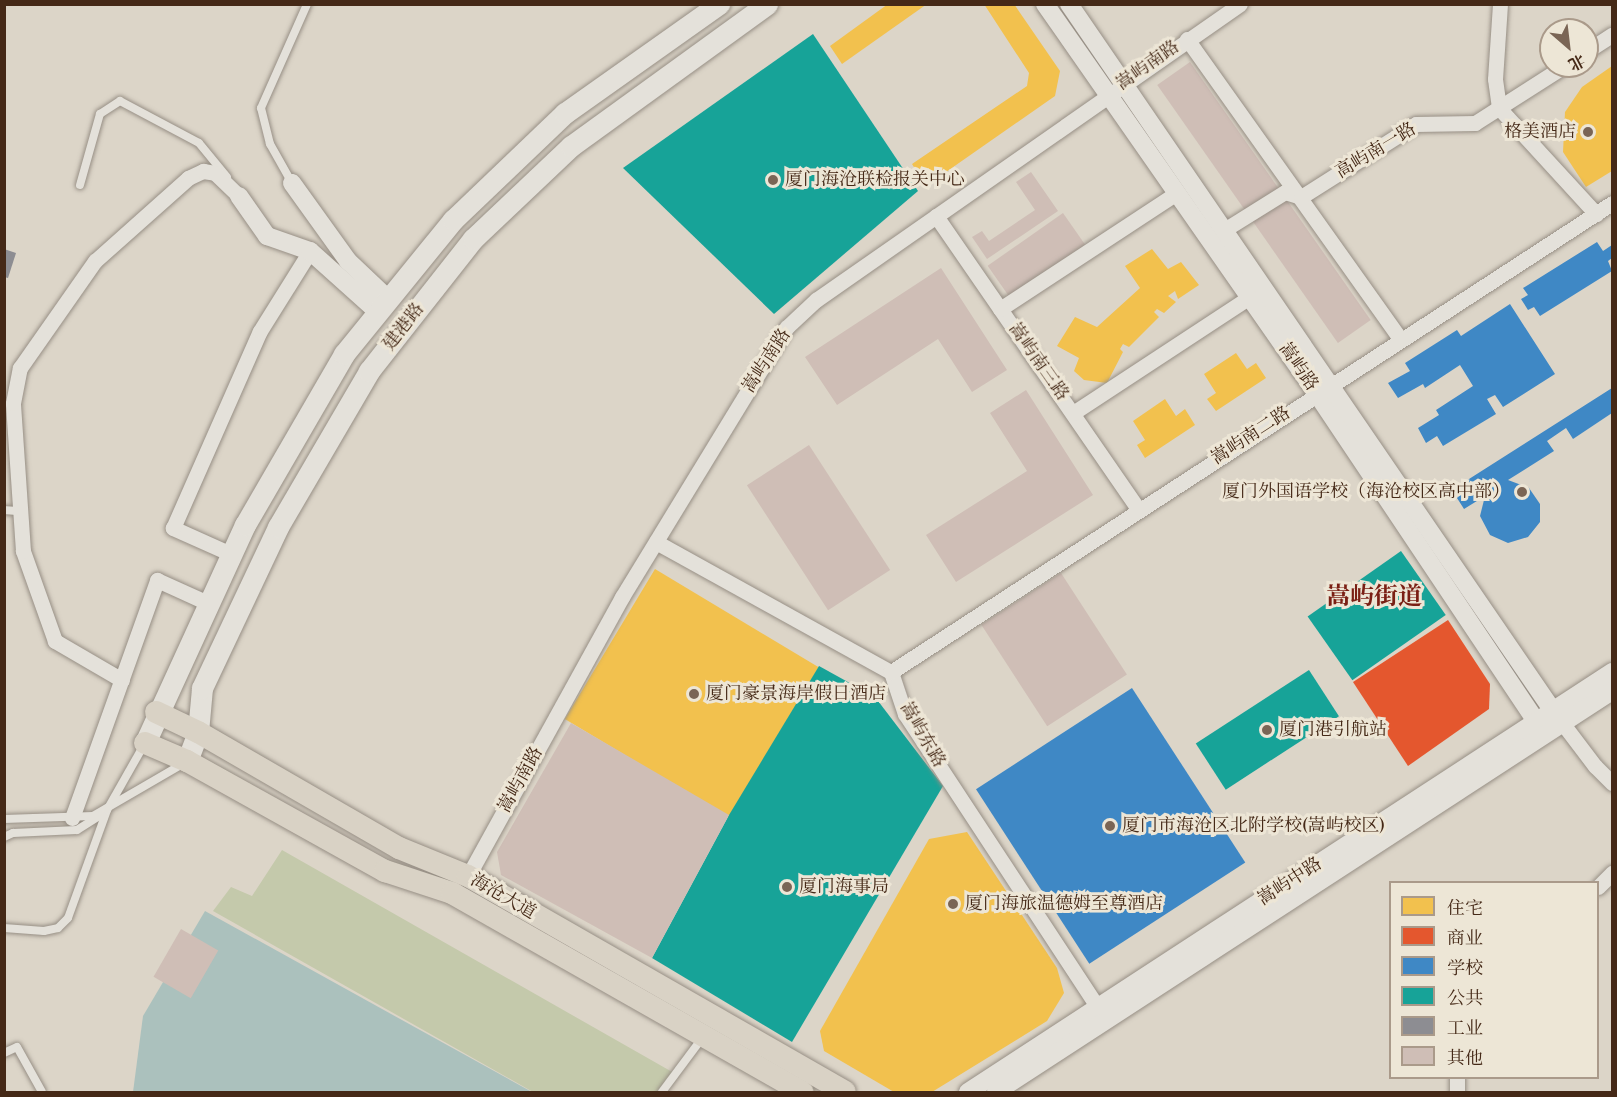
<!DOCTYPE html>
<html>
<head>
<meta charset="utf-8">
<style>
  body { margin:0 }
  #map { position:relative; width:1617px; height:1097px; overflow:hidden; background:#dcd5c8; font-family:"Libre Bodoni","Noto Serif SC",serif }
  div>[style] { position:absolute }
  .green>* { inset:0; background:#c4c9ab }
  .water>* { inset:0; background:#abc1bd }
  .homes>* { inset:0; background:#f2c14e; transform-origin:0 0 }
  .shops>* { inset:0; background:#e4572e }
  .schools>* { inset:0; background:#3f88c5; transform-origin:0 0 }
  .public>* { inset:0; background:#17a398; transform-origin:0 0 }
  .industry>* { inset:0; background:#8d8d92 }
  .building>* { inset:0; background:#cfbeb6; transform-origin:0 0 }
  .roads { filter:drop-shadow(0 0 2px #978f85) drop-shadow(0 0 2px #978f85) }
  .service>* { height:8px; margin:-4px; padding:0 4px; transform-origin:4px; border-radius:4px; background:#e4e1da }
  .minor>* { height:15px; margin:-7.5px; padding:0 7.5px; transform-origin:7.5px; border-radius:7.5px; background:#e4e1da }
  .tertiary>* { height:18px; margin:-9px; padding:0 9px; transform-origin:9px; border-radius:9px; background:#e4e1da }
  .secondary>* { height:21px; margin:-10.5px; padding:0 10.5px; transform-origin:10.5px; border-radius:10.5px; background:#e4e1da }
  .primary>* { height:22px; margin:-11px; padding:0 11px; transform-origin:11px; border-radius:11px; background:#d9d2c5 }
  .dots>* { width:16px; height:16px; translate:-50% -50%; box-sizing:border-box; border:3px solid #ede6d6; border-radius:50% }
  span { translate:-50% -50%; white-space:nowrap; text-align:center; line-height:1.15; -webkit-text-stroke:6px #ede6d6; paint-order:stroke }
  .street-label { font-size:18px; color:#452917 }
  .poi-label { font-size:18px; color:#452917 }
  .right { translate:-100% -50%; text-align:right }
  .left { translate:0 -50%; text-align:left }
  .district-label { font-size:24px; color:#7a1f14; font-weight:700 }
  .frame { position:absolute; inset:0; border:6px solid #452917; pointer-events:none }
  .legend { position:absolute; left:1389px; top:881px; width:210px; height:198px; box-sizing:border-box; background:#ede6d6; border:2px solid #aa9a8a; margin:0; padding:8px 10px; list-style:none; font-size:18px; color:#452917 }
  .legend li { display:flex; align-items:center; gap:12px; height:30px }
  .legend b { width:30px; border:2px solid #aa9a8a }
  .north { position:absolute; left:1539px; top:18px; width:60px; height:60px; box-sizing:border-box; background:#ede6d6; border:2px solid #aa9a8a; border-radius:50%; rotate:152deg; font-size:16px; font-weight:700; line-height:24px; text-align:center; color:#452917 }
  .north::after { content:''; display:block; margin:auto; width:21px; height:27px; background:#7a6555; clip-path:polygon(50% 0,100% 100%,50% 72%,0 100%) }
</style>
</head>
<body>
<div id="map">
  <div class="green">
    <div style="clip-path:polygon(282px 850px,674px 1073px,659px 1092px,533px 1092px,213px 911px,231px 887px,252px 896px)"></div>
  </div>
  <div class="water">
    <div style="clip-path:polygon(205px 911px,532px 1092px,133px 1092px,143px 1016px)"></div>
  </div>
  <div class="homes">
    <div style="clip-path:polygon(888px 4px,927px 4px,842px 64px,830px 46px)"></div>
    <div style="clip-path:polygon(984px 4px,1014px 4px,1060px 71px,1055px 96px,926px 186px,912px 164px,1027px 86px,1029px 73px)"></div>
    <div style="clip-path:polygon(1612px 66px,1612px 171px,1586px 187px,1563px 152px,1565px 112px,1582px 87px)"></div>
    <div style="clip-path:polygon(1152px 249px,1168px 269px,1181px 262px,1199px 285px,1178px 299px,1175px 291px,1168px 296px,1176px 302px,1164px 313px,1157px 309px,1154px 312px,1159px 317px,1129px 347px,1123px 344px,1120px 349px,1123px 352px,1107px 383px,1084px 380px,1074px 371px,1079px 358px,1057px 346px,1075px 317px,1097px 327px,1140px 288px,1125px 266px)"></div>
    <div style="clip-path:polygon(1236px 353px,1247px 369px,1256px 363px,1266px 378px,1216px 411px,1207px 399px,1216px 393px,1204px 374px)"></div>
    <div style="clip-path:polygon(1165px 399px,1176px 416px,1185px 409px,1195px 425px,1145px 458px,1137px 445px,1145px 440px,1133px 421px)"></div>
    <div style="left:655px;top:569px;width:191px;height:175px;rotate:31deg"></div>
    <div style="clip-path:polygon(967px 832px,1057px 968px,1064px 993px,1047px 1021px,932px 1092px,894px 1092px,824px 1051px,820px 1031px,929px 839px)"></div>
  </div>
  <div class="shops">
    <div style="clip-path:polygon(1448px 620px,1490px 684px,1489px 709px,1408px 766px,1353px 682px)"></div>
  </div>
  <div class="schools">
    <div style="clip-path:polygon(1597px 242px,1603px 251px,1612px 245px,1612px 258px,1608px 261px,1612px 271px,1540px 316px,1534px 307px,1528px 310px,1521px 299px,1528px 295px,1523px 288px)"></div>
    <div style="clip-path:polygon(1510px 304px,1555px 374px,1503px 407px,1495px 395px,1487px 399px,1496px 414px,1443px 446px,1437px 436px,1426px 443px,1418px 428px,1439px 415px,1436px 410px,1473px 386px,1460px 365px,1425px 388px,1423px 384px,1398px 398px,1388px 383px,1410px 371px,1405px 363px,1457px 330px,1461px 336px)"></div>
    <div style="clip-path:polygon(1612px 388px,1612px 413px,1573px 439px,1566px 428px,1547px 441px,1554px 451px,1508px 480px,1529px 488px,1540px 504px,1540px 522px,1528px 537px,1508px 543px,1490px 535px,1480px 516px,1485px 496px,1464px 509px,1457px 498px,1462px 493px,1458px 486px)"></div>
    <div style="left:1132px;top:688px;width:208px;height:186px;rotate:57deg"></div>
  </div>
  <div class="public">
    <div style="clip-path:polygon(813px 34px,918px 191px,774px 314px,623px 168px)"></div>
    <div style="left:1401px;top:551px;width:78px;height:114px;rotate:55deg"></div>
    <div style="clip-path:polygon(819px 666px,875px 697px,943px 786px,792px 1042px,652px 958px,729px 815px)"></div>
    <div style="left:1309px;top:670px;width:55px;height:135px;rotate:57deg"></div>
  </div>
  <div class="industry">
    <div style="clip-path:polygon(4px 249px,16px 253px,8px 278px,4px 277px)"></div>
  </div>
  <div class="building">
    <div style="left:1190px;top:62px;width:315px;height:40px;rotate:55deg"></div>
    <div style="clip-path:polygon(1031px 172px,1058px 211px,987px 259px,972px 237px,982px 231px,989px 241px,1035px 210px,1016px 182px)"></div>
    <div style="left:1063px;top:213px;width:39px;height:92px;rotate:55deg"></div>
    <div style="clip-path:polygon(941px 268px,1007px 370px,972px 392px,938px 339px,837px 405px,805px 357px)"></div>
    <div style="clip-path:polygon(1026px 390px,1093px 495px,956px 582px,926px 535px,1027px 471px,990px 413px)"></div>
    <div style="left:809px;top:445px;width:149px;height:74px;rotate:57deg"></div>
    <div style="left:1061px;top:573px;width:121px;height:95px;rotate:57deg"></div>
    <div style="clip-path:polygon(571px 723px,729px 815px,652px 958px,501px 875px,497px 852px)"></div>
    <div style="left:181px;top:929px;width:43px;height:55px;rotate:30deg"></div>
  </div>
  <div class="roads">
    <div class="service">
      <div style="left:292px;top:183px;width:45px;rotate:-119.4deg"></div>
      <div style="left:270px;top:144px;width:37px;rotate:-104deg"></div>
      <div style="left:261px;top:108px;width:114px;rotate:-66.1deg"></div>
      <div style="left:80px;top:185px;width:74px;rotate:-74.3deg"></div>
      <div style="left:100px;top:114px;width:24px;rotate:-33deg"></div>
      <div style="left:120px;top:101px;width:89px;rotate:28deg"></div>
      <div style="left:199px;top:143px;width:44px;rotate:50.5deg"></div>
      <div style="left:4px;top:510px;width:16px;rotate:4deg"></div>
      <div style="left:4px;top:819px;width:89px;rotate:-1.9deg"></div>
      <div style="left:93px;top:816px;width:105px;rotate:-30.2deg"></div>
      <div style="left:4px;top:837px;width:10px;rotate:-24deg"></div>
      <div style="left:13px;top:833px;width:64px;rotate:-2.7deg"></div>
      <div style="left:77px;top:830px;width:26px;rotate:-32deg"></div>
      <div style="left:4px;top:928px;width:40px;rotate:4.3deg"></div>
      <div style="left:44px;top:931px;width:14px;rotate:-12deg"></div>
      <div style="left:58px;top:928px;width:14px;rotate:-45deg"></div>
      <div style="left:68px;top:918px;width:115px;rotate:-70.1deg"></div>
      <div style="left:107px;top:810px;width:77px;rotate:-60.4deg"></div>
      <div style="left:17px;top:1047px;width:51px;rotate:60.9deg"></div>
      <div style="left:4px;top:1053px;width:14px;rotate:-25deg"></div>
      <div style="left:662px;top:1092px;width:69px;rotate:-53.3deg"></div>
    </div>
    <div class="minor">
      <div style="left:1500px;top:4px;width:75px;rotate:93.8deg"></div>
      <div style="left:1495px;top:79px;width:29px;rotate:82deg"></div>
      <div style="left:1499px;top:108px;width:144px;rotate:47.5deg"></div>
      <div style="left:1187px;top:39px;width:368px;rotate:54.6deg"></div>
      <div style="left:1587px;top:51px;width:30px;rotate:-33deg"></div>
      <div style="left:936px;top:216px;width:356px;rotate:55.4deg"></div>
      <div style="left:1224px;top:230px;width:72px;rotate:-31.9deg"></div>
      <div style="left:1285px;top:192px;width:17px;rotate:17deg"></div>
      <div style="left:1301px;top:197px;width:136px;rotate:-32.4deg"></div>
      <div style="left:1416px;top:124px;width:59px;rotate:-1deg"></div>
      <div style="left:1475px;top:123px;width:106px;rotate:-32.6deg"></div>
      <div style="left:1000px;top:309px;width:209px;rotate:-33.3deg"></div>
      <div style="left:1073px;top:413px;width:209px;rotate:-33.3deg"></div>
      <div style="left:656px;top:542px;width:269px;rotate:29deg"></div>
      <div style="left:891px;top:672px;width:44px;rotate:71.6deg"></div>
      <div style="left:905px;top:714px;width:349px;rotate:56.7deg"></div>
      <div style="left:1097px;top:1006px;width:13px;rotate:39deg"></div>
      <div style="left:231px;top:554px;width:64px;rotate:-155.9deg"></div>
      <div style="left:173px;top:528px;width:215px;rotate:-66.2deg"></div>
      <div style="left:260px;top:331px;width:94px;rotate:-58deg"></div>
      <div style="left:891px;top:672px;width:860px;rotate:-33.04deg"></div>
      <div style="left:122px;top:680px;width:78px;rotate:-149.8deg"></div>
      <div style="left:55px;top:641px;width:96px;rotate:-109.6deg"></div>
      <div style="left:23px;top:551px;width:148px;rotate:-93.9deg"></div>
      <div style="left:13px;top:403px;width:36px;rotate:-79deg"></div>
      <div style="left:20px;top:368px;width:131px;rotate:-55deg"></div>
      <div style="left:95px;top:261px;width:125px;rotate:-41.7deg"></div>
      <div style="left:188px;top:178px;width:17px;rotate:-25deg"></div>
      <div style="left:203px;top:171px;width:12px;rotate:9deg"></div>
      <div style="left:215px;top:173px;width:33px;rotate:44deg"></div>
      <div style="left:1557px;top:716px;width:63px;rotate:52.8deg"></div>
      <div style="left:1595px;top:766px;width:24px;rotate:45deg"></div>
      <div style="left:72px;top:818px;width:253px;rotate:-70.3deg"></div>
      <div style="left:157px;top:580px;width:56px;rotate:24.3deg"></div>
      <div style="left:468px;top:876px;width:319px;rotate:-61.1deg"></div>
      <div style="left:622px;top:597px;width:316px;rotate:-58.6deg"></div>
      <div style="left:787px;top:327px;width:40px;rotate:-43deg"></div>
      <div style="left:816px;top:300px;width:517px;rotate:-34.92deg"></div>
      <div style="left:1598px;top:887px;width:20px;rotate:-45deg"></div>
      <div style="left:1457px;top:1078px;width:14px;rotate:90deg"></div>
    </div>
    <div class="tertiary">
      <div style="left:1045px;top:4px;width:475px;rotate:55.1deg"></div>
      <div style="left:1317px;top:394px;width:409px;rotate:56.2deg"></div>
      <div style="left:1069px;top:4px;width:857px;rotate:55.61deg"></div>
      <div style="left:292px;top:183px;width:96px;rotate:54.3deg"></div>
      <div style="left:348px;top:261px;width:55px;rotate:43.5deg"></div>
      <div style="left:239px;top:196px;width:49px;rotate:55deg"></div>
      <div style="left:267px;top:236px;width:46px;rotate:19.2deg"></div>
      <div style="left:310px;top:251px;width:91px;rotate:41.9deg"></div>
      <div style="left:968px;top:1092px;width:769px;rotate:-33.11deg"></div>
      <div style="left:996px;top:1092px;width:735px;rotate:-33.06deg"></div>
    </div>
    <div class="secondary">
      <div style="left:145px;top:743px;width:240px;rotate:-65.4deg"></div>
      <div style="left:245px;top:525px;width:198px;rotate:-59.9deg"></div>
      <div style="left:344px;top:354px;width:173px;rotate:-50.9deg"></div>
      <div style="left:453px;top:220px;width:155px;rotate:-43.7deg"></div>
      <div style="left:565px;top:113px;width:189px;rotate:-35.3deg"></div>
      <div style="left:187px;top:761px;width:31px;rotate:-69deg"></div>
      <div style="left:198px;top:732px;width:44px;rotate:-84.8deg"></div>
      <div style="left:202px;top:688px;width:178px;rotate:-64.7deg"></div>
      <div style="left:278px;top:527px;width:181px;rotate:-59.7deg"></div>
      <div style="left:369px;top:371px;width:168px;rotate:-51.8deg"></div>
      <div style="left:473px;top:239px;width:135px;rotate:-43.5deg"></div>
      <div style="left:571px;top:146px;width:242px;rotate:-35.9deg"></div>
    </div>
    <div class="primary">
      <div style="left:156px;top:712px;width:47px;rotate:25.5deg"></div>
      <div style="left:198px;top:732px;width:232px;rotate:30deg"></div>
      <div style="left:399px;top:848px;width:74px;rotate:22.1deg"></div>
      <div style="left:468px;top:876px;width:434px;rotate:29.8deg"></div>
      <div style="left:145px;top:743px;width:46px;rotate:23.2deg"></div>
      <div style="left:187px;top:761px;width:227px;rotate:29.1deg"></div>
      <div style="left:385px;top:871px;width:71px;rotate:18.2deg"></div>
      <div style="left:452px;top:893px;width:403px;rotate:29.6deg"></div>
    </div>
  </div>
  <div class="dots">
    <div style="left:1588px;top:132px;background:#7a6555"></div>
    <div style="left:773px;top:180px;background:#7a6555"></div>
    <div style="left:1522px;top:492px;background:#7a6555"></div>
    <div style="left:694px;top:694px;background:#7a6555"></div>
    <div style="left:1267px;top:730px;background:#7a6555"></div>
    <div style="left:1110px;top:826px;background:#7a6555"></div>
    <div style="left:787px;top:887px;background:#7a6555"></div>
    <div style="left:953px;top:904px;background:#7a6555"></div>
  </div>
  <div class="street-label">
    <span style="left:1148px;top:66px;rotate:-35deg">嵩屿南路</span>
    <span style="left:1376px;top:151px;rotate:-31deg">高屿南一路</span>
    <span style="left:404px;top:327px;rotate:-52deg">建港路</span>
    <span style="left:767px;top:361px;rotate:-57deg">嵩屿南路</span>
    <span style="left:1038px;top:362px;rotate:55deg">嵩屿南三路</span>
    <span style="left:1298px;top:367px;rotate:55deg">嵩屿路</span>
    <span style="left:1251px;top:436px;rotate:-33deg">嵩屿南二路</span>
    <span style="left:922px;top:735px;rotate:60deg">嵩屿东路</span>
    <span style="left:521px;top:780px;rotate:-61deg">嵩屿南路</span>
    <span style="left:1290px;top:882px;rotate:-33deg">嵩屿中路</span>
    <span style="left:503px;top:897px;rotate:30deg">海沧大道</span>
  </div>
  <div class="poi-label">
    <span class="right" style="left:1576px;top:132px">格美酒店</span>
    <span class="left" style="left:785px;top:180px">厦门海沧联检报关中心</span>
    <span class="right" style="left:1510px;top:492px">厦门外国语学校（海沧校区高中部）</span>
    <span class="left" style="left:706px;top:694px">厦门豪景海岸假日酒店</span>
    <span class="left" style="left:1279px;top:730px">厦门港引航站</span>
    <span class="left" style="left:1122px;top:826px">厦门市海沧区北附学校(嵩屿校区)</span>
    <span class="left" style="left:799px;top:887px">厦门海事局</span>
    <span class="left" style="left:965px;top:904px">厦门海旅温德姆至尊酒店</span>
  </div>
  <div class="district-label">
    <span style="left:1374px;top:598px">嵩屿街道</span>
  </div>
  <div class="frame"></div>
  <ul class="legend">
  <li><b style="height:16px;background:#f2c14e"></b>住宅</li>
  <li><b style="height:16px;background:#e4572e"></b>商业</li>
  <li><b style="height:16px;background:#3f88c5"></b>学校</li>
  <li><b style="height:16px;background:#17a398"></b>公共</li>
  <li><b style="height:16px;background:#8d8d92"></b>工业</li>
  <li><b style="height:16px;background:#cfbeb6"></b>其他</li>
  </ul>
  <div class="north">北</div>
</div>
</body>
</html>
